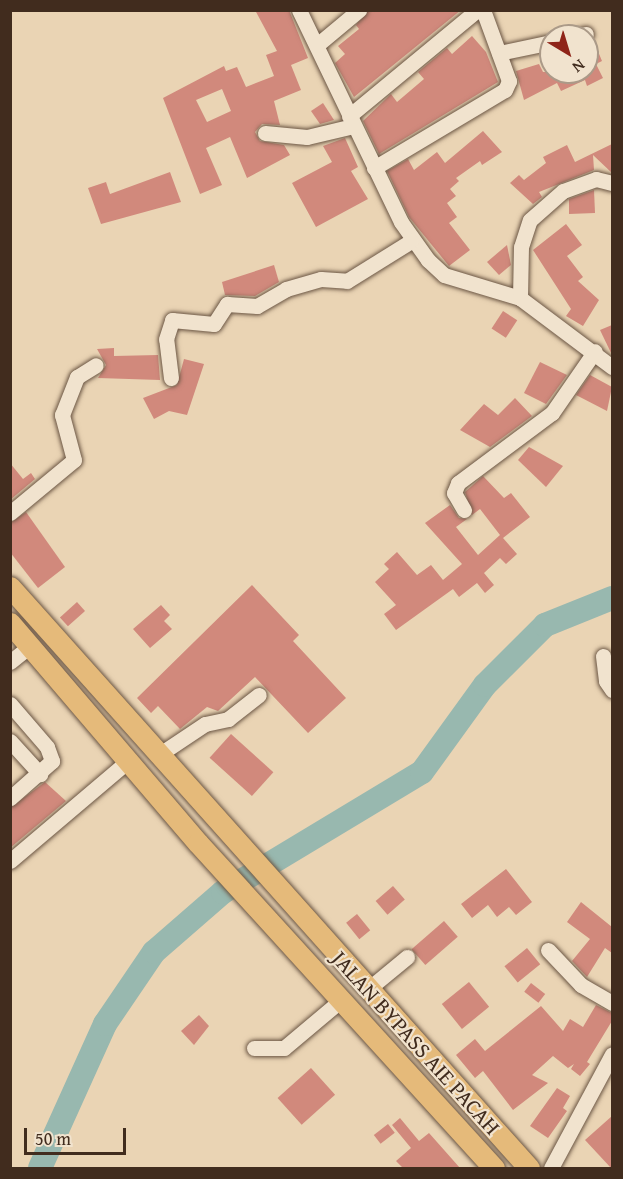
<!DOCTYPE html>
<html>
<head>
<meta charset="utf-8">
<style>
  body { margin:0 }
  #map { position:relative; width:623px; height:1179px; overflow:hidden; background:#ead4b4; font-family:"Gentium Book Plus",serif }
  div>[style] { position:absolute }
  .river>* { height:24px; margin:-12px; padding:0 12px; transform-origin:12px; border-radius:12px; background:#98b8af }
  .building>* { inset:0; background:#d1897c; transform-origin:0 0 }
  .roads { filter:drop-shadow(0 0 2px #6b5644) drop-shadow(0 0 2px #6b5644) }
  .minor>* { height:15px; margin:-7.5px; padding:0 7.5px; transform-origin:7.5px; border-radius:7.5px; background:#f1e3ce }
  .highway>* { height:21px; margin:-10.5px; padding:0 10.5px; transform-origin:10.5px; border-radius:10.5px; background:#e5ba7a }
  span { translate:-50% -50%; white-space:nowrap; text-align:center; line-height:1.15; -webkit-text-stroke:4.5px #f1e3ce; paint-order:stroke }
  .street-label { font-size:22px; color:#412c1e }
  .frame { position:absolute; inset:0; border:12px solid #412c1e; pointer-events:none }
  .north { position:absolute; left:539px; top:24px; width:60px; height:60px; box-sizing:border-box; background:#f1e3ce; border:2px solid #ab9a88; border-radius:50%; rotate:142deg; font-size:16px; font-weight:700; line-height:24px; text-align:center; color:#412c1e }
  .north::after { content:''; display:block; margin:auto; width:21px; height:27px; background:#8f2418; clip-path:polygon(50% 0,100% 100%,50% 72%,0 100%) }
  .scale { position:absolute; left:24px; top:1128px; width:102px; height:27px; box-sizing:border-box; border:3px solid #412c1e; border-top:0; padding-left:8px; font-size:18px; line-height:21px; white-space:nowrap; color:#412c1e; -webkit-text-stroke:4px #f1e3ce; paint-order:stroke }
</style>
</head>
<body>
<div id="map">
  <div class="river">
    <div style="left:40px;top:1168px;width:158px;rotate:-65.7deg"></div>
    <div style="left:105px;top:1024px;width:87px;rotate:-55.8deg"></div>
    <div style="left:154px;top:952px;width:91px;rotate:-41deg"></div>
    <div style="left:223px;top:892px;width:232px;rotate:-31.1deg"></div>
    <div style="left:422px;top:772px;width:107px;rotate:-54.1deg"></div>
    <div style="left:485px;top:685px;width:85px;rotate:-45deg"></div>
    <div style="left:545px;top:625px;width:72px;rotate:-21.9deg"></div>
  </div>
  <div class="building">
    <div style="clip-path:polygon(evenodd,255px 10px,289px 10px,308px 58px,291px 65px,301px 90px,274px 101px,280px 125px,262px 124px,255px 132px,260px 141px,284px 145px,290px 155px,247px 178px,230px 137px,206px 148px,222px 185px,200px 194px,163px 98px,224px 66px,226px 71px,237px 67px,246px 87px,274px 76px,266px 55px,277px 51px,255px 10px,222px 89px,231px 111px,207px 122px,196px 100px,222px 89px)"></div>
    <div style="clip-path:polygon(368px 10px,461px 10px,354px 97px,335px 63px,345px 54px,338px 46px,359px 29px,356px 25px)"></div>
    <div style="clip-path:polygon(472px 36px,486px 52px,498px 82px,379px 154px,363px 121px,391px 94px,397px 102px,424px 79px,418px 72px,447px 48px,452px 54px)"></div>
    <div style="clip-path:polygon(587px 46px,590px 53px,597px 49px,602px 61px,596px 64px,603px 78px,587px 86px,585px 80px,561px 91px,557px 83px,524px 100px,516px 71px,539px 64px,543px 72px,587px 72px)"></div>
    <div style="clip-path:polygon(323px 103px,334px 120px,320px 124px,311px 111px)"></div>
    <div style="clip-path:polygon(483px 131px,502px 152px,482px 165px,480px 161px,456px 178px,459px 181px,450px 189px,456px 196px,447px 203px,457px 217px,449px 223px,470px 250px,449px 266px,409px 217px,387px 171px,408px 159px,414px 170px,437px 152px,445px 163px)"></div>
    <div style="clip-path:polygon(345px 138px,358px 167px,351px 171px,368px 199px,316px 227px,292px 183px,332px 162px,323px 146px)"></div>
    <div style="clip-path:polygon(612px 144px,612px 173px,593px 155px,594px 170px,539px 192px,542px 197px,533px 204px,510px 183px,519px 175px,524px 180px,546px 163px,543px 157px,567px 145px,575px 162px)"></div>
    <div style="clip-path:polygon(170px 172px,181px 202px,101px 224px,88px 188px,106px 182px,110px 194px)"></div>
    <div style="clip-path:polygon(594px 190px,595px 213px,569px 214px,569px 199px)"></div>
    <div style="clip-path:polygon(566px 224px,582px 245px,567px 256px,583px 277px,578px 281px,599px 300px,583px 326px,566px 316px,571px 309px,533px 250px)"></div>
    <div style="clip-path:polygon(507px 245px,511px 265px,499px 275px,487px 262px)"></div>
    <div style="clip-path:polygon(274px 265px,279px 282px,255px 296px,225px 295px,222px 282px)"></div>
    <div style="left:503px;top:311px;width:17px;height:21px;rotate:33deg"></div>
    <div style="clip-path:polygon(612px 325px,612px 355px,600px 330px)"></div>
    <div style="clip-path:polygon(114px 348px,114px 356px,158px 355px,160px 380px,98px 378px,106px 365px,97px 349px)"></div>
    <div style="clip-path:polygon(184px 359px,204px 364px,187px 415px,169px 411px,154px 419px,143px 398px,177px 385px)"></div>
    <div style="clip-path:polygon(540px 362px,567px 375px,546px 404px,524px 393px)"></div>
    <div style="clip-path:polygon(590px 375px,612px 387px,607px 411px,576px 395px)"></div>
    <div style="clip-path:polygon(515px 398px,532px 416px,490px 447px,460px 430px,484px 404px,498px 415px)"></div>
    <div style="clip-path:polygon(529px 447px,563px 466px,546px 487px,518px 460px)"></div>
    <div style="clip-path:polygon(10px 463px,23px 479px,31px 473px,35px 479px,10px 500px)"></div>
    <div style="clip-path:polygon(483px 476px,504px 498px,511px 493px,530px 517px,503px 538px,517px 554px,506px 564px,500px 558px,484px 573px,494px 585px,485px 593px,477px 583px,459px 597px,453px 589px,396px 630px,384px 614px,396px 605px,375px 582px,389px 569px,384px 564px,397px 552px,417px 575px,431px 565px,443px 580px,462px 564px,425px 523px,450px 505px,459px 518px,467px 519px,456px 527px,478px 555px,500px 535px,480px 509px,472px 515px,465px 492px)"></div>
    <div style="clip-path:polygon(26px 512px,65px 567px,38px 588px,10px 552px,10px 523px)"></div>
    <div style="clip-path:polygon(252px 585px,299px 635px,293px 641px,346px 698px,308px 733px,255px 677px,218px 711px,207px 707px,180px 729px,158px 706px,151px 713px,137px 698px)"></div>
    <div style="left:77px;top:602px;width:12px;height:23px;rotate:48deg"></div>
    <div style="clip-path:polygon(161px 605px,170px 615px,164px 621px,172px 629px,150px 648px,133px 629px)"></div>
    <div style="left:231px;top:734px;width:57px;height:32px;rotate:42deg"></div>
    <div style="clip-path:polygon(45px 782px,66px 801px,10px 848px,10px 808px)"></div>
    <div style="clip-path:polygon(506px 869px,532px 902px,516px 915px,509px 907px,497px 917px,488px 905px,472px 918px,461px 904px)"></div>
    <div style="left:393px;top:886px;width:18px;height:23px;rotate:49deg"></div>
    <div style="clip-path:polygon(581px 902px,612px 927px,612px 953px,605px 948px,587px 977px,572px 961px,590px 939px,567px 922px)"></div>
    <div style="left:357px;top:914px;width:21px;height:14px;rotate:51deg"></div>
    <div style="left:444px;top:921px;width:21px;height:43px;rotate:49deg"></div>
    <div style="left:527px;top:948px;width:21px;height:29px;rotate:51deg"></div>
    <div style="left:469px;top:982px;width:32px;height:35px;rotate:51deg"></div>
    <div style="left:531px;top:983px;width:18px;height:11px;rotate:38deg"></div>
    <div style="clip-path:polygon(596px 1005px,612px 1013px,612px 1021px,587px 1062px,590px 1064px,580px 1076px,571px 1069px,574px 1064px,568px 1068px,553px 1056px,532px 1075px,548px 1083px,513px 1110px,483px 1071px,475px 1078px,456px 1055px,475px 1039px,485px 1051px,541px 1006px,563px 1031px,570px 1019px,583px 1027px)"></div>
    <div style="clip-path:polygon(199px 1015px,209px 1026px,194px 1045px,181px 1031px)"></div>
    <div style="left:311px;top:1068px;width:36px;height:45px;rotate:48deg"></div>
    <div style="clip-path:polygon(557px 1088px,570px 1096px,563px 1108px,567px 1111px,548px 1138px,530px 1126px)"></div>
    <div style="clip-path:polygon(612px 1116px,612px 1168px,611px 1168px,585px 1140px)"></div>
    <div style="clip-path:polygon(400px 1118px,419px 1141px,429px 1133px,460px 1168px,403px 1168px,396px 1161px,411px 1148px,392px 1125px)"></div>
    <div style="left:388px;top:1124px;width:11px;height:18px;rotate:52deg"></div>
  </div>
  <div class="roads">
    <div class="minor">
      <div style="left:299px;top:10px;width:235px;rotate:64.3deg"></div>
      <div style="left:401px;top:222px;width:47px;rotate:54.6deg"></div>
      <div style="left:428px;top:260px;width:22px;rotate:43deg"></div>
      <div style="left:444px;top:275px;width:79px;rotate:16.8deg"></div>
      <div style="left:520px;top:298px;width:115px;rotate:36.9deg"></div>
      <div style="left:577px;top:36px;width:9px;rotate:-13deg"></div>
      <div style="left:317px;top:45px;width:55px;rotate:-39.8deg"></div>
      <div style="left:499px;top:53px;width:53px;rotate:-11.9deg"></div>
      <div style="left:349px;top:116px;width:166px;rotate:-39.6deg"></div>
      <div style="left:265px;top:133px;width:42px;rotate:5.4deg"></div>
      <div style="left:307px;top:137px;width:47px;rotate:-13.4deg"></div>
      <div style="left:374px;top:168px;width:152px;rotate:-30.8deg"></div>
      <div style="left:505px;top:90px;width:10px;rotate:-66deg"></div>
      <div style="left:509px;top:81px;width:76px;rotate:-110.1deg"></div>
      <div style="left:520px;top:298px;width:51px;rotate:-88.9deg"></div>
      <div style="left:521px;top:247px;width:28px;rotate:-72deg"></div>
      <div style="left:530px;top:220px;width:44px;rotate:-41.3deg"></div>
      <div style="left:563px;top:191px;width:35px;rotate:-20deg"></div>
      <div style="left:596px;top:179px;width:16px;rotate:14deg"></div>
      <div style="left:171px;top:378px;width:39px;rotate:-97deg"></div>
      <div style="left:166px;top:339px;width:20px;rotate:-72deg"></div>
      <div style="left:172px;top:320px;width:42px;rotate:5.4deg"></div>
      <div style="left:214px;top:324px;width:24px;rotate:-57deg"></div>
      <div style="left:227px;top:304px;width:30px;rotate:4deg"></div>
      <div style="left:257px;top:306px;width:34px;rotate:-30deg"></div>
      <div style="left:286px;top:289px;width:36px;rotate:-16deg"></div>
      <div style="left:321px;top:279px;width:26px;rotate:4deg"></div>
      <div style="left:347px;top:281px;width:75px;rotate:-32deg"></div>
      <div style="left:464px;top:510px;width:20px;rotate:-120deg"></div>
      <div style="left:454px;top:493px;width:11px;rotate:-68deg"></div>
      <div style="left:458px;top:483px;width:117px;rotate:-36.7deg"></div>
      <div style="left:552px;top:413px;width:75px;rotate:-55.3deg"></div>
      <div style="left:10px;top:513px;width:83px;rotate:-39.6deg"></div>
      <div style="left:74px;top:460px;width:47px;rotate:-104.9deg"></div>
      <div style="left:62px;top:415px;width:41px;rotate:-68.5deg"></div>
      <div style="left:77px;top:377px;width:22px;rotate:-32deg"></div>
      <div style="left:603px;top:656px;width:25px;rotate:83deg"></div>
      <div style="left:606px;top:681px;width:11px;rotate:56deg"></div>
      <div style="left:10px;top:662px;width:26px;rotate:-39deg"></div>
      <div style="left:10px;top:704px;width:57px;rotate:49.3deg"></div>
      <div style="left:47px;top:747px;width:15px;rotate:70deg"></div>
      <div style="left:52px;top:761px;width:56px;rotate:138.6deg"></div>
      <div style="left:10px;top:741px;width:45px;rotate:47.7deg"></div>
      <div style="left:160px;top:754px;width:54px;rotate:-33.7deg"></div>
      <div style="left:205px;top:724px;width:24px;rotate:-12deg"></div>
      <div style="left:228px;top:719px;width:39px;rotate:-38deg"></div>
      <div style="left:10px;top:861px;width:155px;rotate:-40.3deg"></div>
      <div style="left:548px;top:950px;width:48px;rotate:46.7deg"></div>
      <div style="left:581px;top:985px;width:36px;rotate:30deg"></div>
      <div style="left:367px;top:990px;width:52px;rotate:-39.5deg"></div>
      <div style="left:254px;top:1048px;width:30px"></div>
      <div style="left:284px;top:1048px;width:73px;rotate:-40deg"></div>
      <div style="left:551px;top:1168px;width:129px;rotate:-61.8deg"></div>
    </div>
    <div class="highway">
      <div style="left:10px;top:587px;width:779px;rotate:48.23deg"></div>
      <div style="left:10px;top:623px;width:289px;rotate:49.5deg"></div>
      <div style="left:198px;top:843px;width:440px;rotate:47.7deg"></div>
    </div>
  </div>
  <div class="street-label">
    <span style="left:416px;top:1043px;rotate:48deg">JALAN BYPASS AIE PACAH</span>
  </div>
  <div class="frame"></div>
  <div class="north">N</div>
  <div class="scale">50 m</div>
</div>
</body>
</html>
